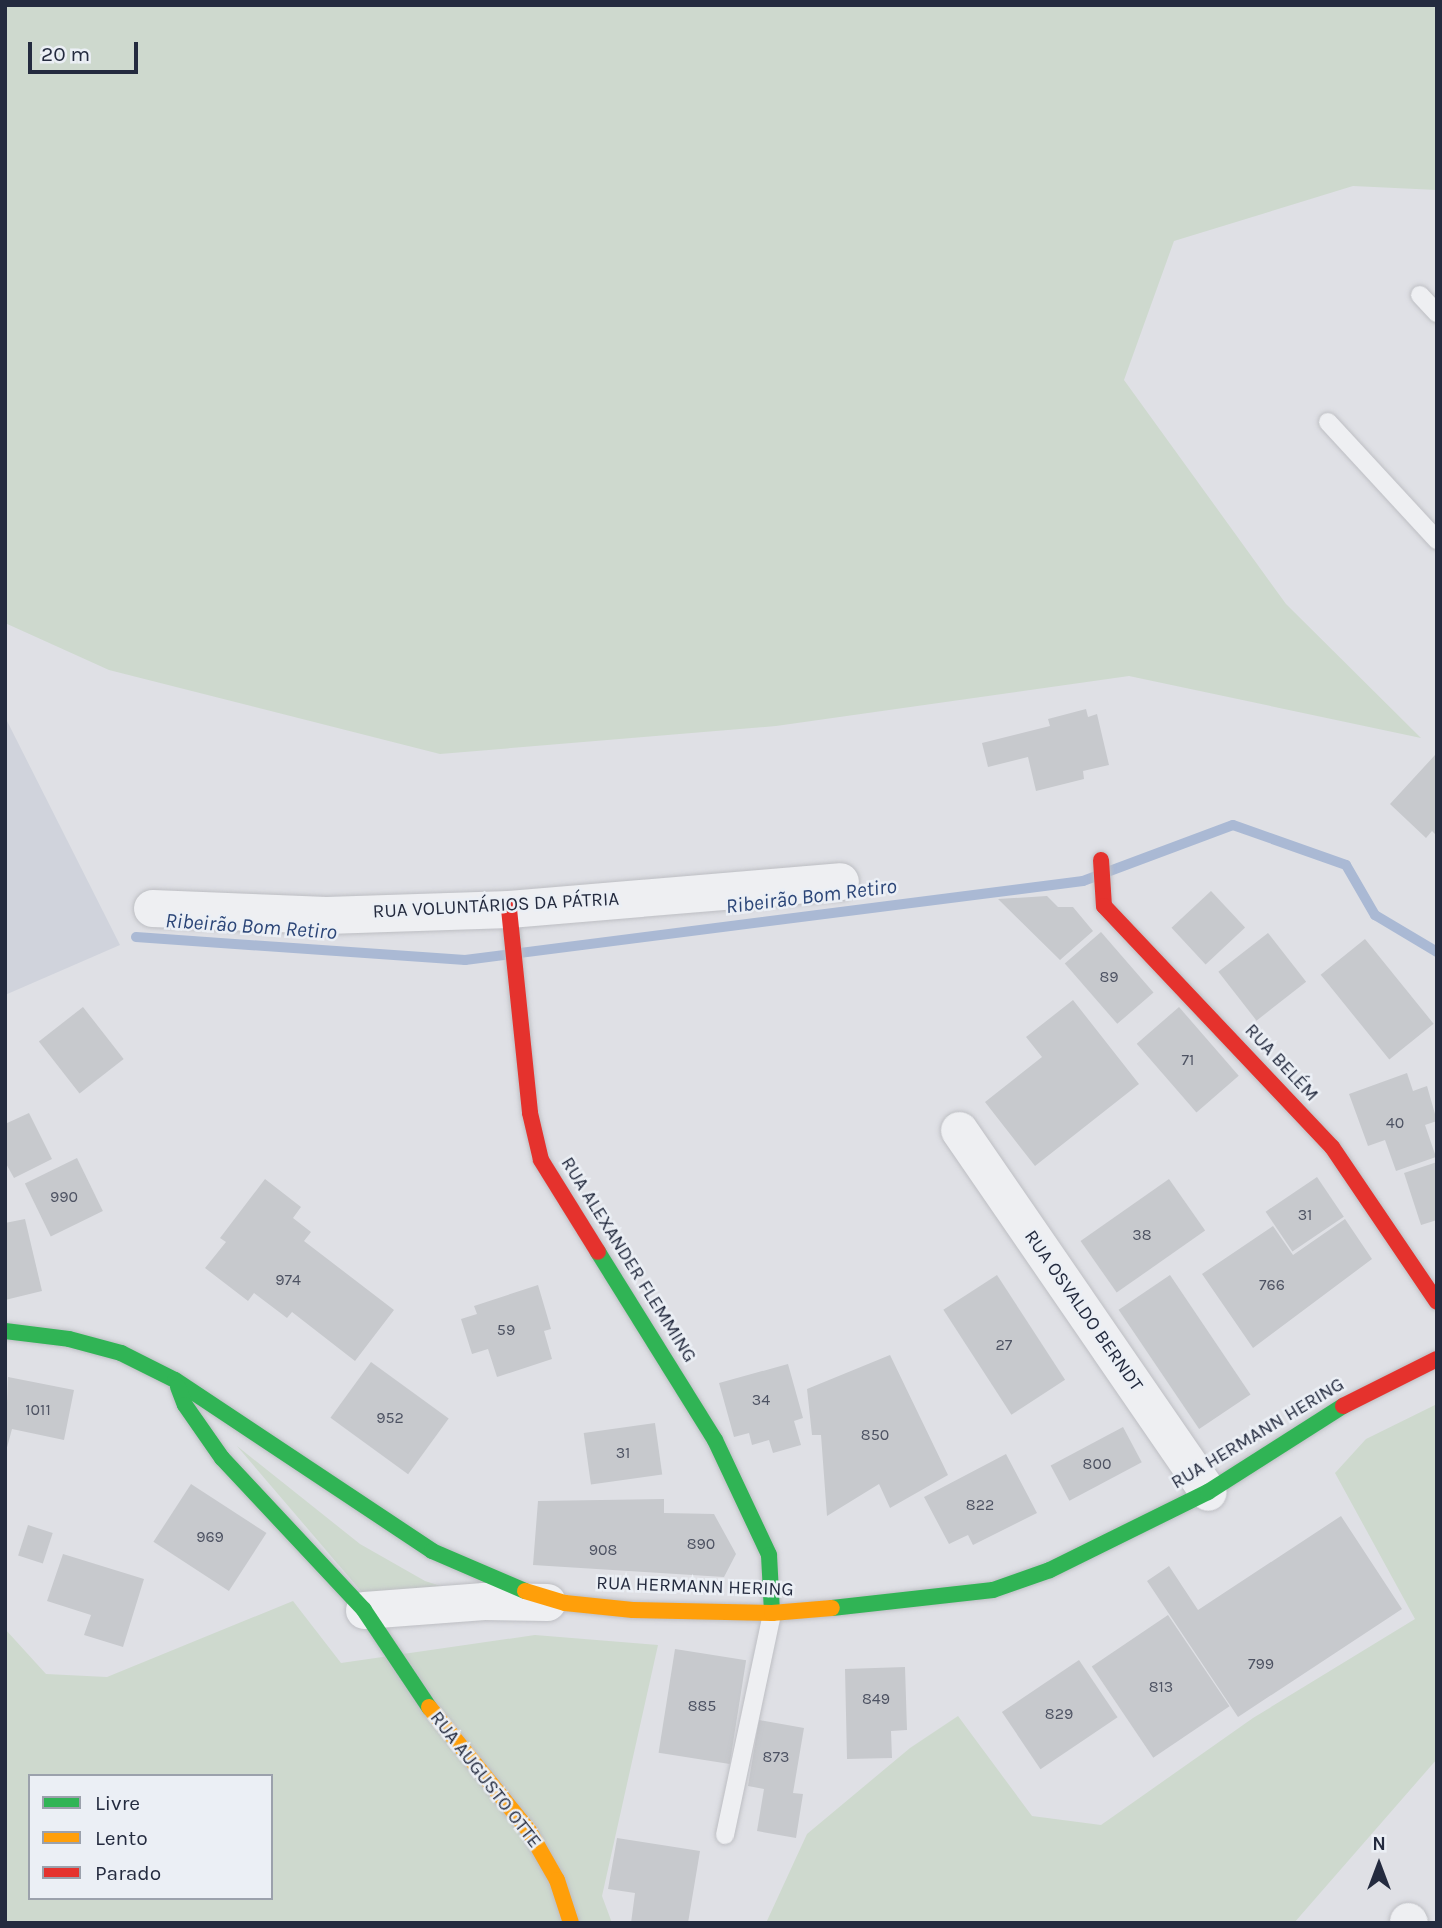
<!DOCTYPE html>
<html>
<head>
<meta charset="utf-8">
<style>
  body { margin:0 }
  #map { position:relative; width:1442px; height:1928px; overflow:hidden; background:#dfe0e5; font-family:Karla,sans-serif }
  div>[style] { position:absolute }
  .built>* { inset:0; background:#d0d3dc }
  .green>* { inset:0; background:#ced9ce }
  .stream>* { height:10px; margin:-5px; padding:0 5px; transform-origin:5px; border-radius:5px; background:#aab9d4 }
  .building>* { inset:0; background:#c7c9cd; transform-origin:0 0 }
  .roads { filter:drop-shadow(0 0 2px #bdbec3) drop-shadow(0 0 2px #bdbec3) }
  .lane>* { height:18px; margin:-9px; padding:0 9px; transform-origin:9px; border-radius:9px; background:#eeeff2 }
  .street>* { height:37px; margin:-18.5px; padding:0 18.5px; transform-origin:18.5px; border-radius:18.5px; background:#eeeff2 }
  .fast>* { height:16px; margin:-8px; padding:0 8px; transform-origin:8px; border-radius:8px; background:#30b455 }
  .slow>* { height:16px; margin:-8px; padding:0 8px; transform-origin:8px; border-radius:8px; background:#ff9f0a }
  .jam>* { height:16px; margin:-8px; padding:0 8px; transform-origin:8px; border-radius:8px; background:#e5322d }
  span { translate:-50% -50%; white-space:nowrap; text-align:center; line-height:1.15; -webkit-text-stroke:5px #ebeff5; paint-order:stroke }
  .number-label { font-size:16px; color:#4e5363 }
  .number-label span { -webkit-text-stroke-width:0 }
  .street-label { font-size:19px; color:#242b3f }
  .water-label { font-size:21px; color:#2b4577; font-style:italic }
  .frame { position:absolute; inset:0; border:7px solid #242b3f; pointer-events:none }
  .legend { position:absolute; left:28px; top:1774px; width:245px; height:126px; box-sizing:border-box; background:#ebeff5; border:2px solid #9ba1ac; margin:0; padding:9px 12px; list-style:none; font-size:21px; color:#242b3f }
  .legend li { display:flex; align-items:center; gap:14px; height:35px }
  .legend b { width:35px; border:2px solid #9ba1ac }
  .north { position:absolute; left:1344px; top:1830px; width:70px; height:70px; -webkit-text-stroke:5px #ebeff5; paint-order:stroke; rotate:0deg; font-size:19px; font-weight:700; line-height:28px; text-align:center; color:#242b3f }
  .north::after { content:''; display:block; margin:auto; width:24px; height:32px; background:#242b3f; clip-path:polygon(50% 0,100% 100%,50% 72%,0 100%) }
  .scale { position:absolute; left:28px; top:42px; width:110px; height:32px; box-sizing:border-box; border:4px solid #242b3f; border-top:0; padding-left:9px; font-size:21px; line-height:24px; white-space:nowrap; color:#242b3f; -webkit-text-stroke:5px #ebeff5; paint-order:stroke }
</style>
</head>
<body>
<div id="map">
  <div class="built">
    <div style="clip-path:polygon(5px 717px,120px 945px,5px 995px)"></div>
  </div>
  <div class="green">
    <div style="clip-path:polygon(5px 5px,1437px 5px,1437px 190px,1353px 186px,1174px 241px,1124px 380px,1286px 604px,1421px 738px,1129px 676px,776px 726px,440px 754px,109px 670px,5px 623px)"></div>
    <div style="clip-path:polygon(1437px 1404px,1437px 1759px,1294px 1923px,766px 1923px,807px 1834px,910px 1748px,958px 1716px,1032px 1816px,1101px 1825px,1253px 1718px,1415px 1619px,1335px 1473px,1366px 1439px)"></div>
    <div style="clip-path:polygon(237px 1446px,360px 1544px,425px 1581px,496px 1604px,372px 1604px)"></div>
    <div style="clip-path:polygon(evenodd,293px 1601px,341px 1663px,535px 1635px,658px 1645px,602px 1896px,612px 1923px,5px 1923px,5px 1629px,46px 1674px,107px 1677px,293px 1601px,30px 1776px,271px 1776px,271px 1898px,30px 1898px,30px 1776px)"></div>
  </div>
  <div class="stream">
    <div style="left:136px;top:937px;width:330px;rotate:4deg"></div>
    <div style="left:465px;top:960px;width:623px;rotate:-7.28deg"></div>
    <div style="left:1083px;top:881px;width:160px;rotate:-20.5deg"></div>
    <div style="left:1233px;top:825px;width:120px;rotate:19.5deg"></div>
    <div style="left:1346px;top:865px;width:58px;rotate:59.9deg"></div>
    <div style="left:1375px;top:915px;width:72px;rotate:30.8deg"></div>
  </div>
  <div class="building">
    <div style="clip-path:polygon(1086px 709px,1088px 717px,1097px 714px,1109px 765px,1083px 771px,1084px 779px,1036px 791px,1028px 757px,988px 767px,982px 743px,1050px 726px,1048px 719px)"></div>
    <div style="clip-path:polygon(1435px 755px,1437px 836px,1432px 831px,1426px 838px,1390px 804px)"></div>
    <div style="left:1211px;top:891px;width:50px;height:54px;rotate:47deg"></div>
    <div style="clip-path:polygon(1047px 896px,1058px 907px,1073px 907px,1093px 931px,1060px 960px,998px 899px)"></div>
    <div style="left:1101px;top:932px;width:80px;height:48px;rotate:49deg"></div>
    <div style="left:1268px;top:933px;width:62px;height:63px;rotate:52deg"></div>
    <div style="left:1365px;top:939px;width:109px;height:57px;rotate:51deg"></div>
    <div style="clip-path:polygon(1073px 1000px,1139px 1084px,1035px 1166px,985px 1102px,1042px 1057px,1026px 1037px)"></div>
    <div style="left:83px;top:1007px;width:66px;height:56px;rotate:52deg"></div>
    <div style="left:1179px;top:1007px;width:91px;height:56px;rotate:49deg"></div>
    <div style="clip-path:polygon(1407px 1073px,1413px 1091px,1427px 1086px,1437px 1121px,1425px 1125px,1436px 1157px,1396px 1171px,1385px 1140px,1368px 1146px,1349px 1094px)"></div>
    <div style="clip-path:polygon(29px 1113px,52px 1159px,14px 1178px,5px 1162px,5px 1124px)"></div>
    <div style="left:77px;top:1158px;width:59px;height:58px;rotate:64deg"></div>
    <div style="clip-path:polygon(1437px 1162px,1437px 1220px,1421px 1225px,1404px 1173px)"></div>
    <div style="left:1317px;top:1177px;width:48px;height:62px;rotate:56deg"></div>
    <div style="clip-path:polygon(265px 1179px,301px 1207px,293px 1218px,311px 1232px,304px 1241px,394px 1310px,355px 1361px,292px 1312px,287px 1318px,254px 1293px,248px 1301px,205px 1268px,226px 1242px,220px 1238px)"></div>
    <div style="left:1169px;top:1179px;width:63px;height:108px;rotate:55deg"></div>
    <div style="clip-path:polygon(25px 1219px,42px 1291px,5px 1300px,5px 1223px)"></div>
    <div style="clip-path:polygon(1345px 1219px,1372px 1259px,1253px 1348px,1202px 1274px,1273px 1226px,1293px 1255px)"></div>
    <div style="left:997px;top:1275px;width:125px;height:64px;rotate:57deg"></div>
    <div style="left:1170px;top:1275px;width:144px;height:62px;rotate:56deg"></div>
    <div style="clip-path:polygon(538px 1285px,551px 1329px,544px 1331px,552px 1359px,497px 1377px,488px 1349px,472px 1354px,461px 1319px,477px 1314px,474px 1306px)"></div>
    <div style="clip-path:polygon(890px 1355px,948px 1475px,890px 1508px,879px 1484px,827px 1516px,821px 1435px,812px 1435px,807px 1389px)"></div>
    <div style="left:371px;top:1362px;width:96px;height:69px;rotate:36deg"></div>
    <div style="clip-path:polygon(788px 1364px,803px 1418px,794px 1421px,801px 1445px,773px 1453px,769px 1440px,752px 1445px,749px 1433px,734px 1437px,719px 1383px)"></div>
    <div style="clip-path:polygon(8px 1377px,74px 1390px,64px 1440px,12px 1429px,5px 1455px)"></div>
    <div style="left:655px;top:1423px;width:52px;height:72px;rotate:82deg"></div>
    <div style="left:1123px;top:1427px;width:40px;height:82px;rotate:62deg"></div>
    <div style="clip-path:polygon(1006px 1454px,1037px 1513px,973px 1545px,968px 1535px,949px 1544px,924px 1497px)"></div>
    <div style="left:191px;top:1484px;width:90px;height:69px;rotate:33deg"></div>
    <div style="clip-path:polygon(664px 1499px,664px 1513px,714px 1514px,736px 1554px,724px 1577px,533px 1565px,538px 1501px)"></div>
    <div style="clip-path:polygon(1341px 1516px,1402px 1609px,1238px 1717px,1147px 1581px,1169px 1566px,1198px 1610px)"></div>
    <div style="left:28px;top:1525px;width:26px;height:32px;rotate:18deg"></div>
    <div style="clip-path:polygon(63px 1554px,144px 1579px,123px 1647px,84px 1635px,91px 1615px,47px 1601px)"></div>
    <div style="left:1168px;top:1615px;width:110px;height:92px;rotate:56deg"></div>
    <div style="left:675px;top:1649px;width:72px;height:105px;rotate:9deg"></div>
    <div style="left:1079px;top:1660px;width:69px;height:93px;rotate:56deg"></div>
    <div style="clip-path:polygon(905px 1667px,907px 1730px,891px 1731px,892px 1758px,847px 1759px,845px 1669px)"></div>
    <div style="clip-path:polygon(759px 1720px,804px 1728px,793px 1793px,803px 1794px,796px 1838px,757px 1831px,764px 1789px,748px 1786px)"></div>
    <div style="clip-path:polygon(617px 1838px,700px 1851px,688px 1923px,631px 1923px,635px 1893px,608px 1889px)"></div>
  </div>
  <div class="roads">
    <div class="lane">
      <div style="left:1420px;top:295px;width:25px;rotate:47deg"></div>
      <div style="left:1328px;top:422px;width:161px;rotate:47.3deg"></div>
      <div style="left:725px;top:1835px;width:227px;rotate:-78deg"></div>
    </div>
    <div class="street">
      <div style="left:152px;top:908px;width:174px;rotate:2.3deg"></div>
      <div style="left:326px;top:915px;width:183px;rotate:-1.9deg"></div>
      <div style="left:509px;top:909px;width:332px;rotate:-4.8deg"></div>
      <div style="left:959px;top:1130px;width:439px;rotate:55.5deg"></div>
      <div style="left:364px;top:1610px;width:120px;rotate:-4.3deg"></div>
      <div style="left:484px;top:1601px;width:63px;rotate:0.9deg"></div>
      <div style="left:1408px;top:1921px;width:2px;rotate:63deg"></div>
    </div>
    <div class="fast">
      <div style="left:598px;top:1252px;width:221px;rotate:58.1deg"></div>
      <div style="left:715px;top:1440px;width:127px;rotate:64.8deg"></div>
      <div style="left:769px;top:1555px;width:58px;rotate:87deg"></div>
      <div style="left:5px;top:1331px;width:64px;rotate:7.1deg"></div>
      <div style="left:69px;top:1339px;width:54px;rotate:15.1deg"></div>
      <div style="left:121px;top:1353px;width:60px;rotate:26.6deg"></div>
      <div style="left:175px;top:1380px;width:309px;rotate:33.6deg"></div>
      <div style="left:432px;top:1551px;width:101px;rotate:23.3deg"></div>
      <div style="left:178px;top:1387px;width:19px;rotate:69deg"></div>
      <div style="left:185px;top:1405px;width:65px;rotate:55.1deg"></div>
      <div style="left:222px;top:1458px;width:208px;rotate:46.9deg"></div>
      <div style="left:364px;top:1610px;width:117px;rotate:56.2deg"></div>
      <div style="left:832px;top:1608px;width:162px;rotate:-6.4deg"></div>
      <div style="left:993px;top:1590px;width:60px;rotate:-19.3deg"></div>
      <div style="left:1050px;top:1570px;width:176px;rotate:-26.3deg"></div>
      <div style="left:1208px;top:1492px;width:160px;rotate:-32.5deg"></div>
    </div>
    <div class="slow">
      <div style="left:525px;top:1591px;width:42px;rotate:16.7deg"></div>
      <div style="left:565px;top:1603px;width:68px;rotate:5.9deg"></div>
      <div style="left:633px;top:1610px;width:139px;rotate:1.2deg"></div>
      <div style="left:772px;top:1613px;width:60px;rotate:-4.8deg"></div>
      <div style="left:429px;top:1707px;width:159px;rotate:51.1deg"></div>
      <div style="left:529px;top:1831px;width:56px;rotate:60.3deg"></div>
      <div style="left:557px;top:1880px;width:45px;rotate:72deg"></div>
    </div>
    <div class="jam">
      <div style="left:1101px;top:860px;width:46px;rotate:86.3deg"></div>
      <div style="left:1104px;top:906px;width:332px;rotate:46.6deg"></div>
      <div style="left:1332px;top:1147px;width:187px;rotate:55.9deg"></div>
      <div style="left:509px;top:909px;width:205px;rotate:84.1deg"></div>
      <div style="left:530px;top:1113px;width:48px;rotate:76.8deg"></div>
      <div style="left:541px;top:1160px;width:108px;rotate:58.2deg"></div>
      <div style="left:1343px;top:1406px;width:105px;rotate:-26.6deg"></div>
    </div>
  </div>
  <div class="number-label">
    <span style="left:1109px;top:977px">89</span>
    <span style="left:1188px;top:1060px">71</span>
    <span style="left:1395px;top:1123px">40</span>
    <span style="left:64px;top:1197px">990</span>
    <span style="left:1305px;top:1215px">31</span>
    <span style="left:1142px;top:1235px">38</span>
    <span style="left:288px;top:1280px">974</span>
    <span style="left:1272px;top:1285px">766</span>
    <span style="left:506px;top:1330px">59</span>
    <span style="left:1004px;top:1345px">27</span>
    <span style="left:761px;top:1400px">34</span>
    <span style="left:38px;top:1410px">1011</span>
    <span style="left:390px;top:1418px">952</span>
    <span style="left:875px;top:1435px">850</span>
    <span style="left:623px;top:1453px">31</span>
    <span style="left:1097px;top:1464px">800</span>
    <span style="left:980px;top:1505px">822</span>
    <span style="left:210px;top:1537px">969</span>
    <span style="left:701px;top:1544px">890</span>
    <span style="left:603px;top:1550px">908</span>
    <span style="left:1261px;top:1664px">799</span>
    <span style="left:1161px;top:1687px">813</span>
    <span style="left:876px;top:1699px">849</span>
    <span style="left:702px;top:1706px">885</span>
    <span style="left:1059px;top:1714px">829</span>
    <span style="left:776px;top:1757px">873</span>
  </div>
  <div class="street-label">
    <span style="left:496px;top:906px;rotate:-3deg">RUA VOLUNTÁRIOS DA PÁTRIA</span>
    <span style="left:1281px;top:1063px;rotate:47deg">RUA BELÉM</span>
    <span style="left:628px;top:1260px;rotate:58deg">RUA ALEXANDER FLEMMING</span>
    <span style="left:1083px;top:1311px;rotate:55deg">RUA OSVALDO BERNDT</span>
    <span style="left:1258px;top:1434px;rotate:-31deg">RUA HERMANN HERING</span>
    <span style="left:695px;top:1587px;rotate:2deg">RUA HERMANN HERING</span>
    <span style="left:485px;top:1780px;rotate:52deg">RUA AUGUSTO OTTE</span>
  </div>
  <div class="water-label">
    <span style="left:811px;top:896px;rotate:-7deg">Ribeirão Bom Retiro</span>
    <span style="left:251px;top:926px;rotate:4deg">Ribeirão Bom Retiro</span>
  </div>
  <div class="frame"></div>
  <ul class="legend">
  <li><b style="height:9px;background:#30b455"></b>Livre</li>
  <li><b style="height:9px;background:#ff9f0a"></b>Lento</li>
  <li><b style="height:9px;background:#e5322d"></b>Parado</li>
  </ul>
  <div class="north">N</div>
  <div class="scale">20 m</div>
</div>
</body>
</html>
